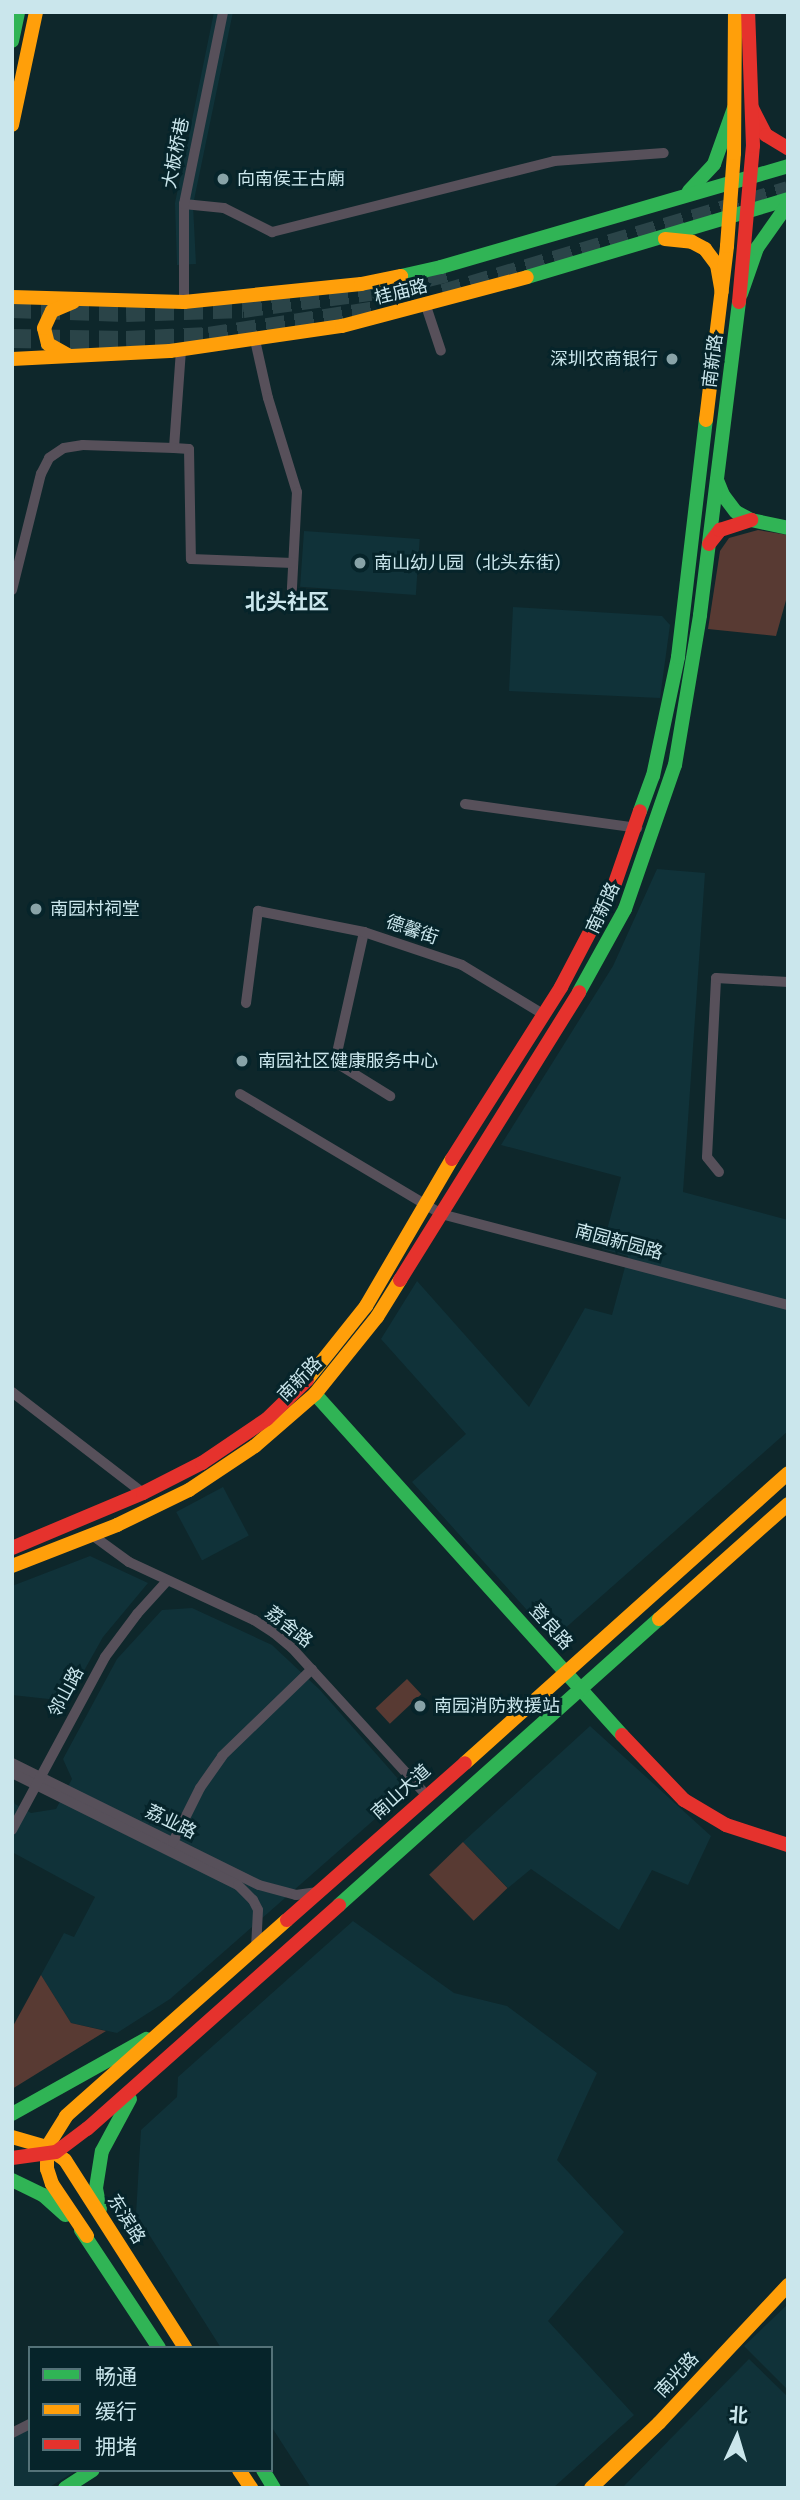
<!DOCTYPE html>
<html>
<head>
<meta charset="utf-8">
<style>
  body { margin:0 }
  #map { position:relative; width:800px; height:2500px; overflow:hidden; background:#0e272b; font-family:"Fira Sans","Noto Sans SC",sans-serif }
  div>[style] { position:absolute }
  .built>* { inset:0; background:#103239; transform-origin:0 0 }
  .green>* { inset:0; background:#583a33; transform-origin:0 0 }
  .highway-tunnel>* { height:19px; margin-top:-9.5px; transform-origin:0; background:repeating-linear-gradient(90deg,#2a4448 0 19px,transparent 0 29px) }
  .street>* { height:10px; margin:-5px; padding:0 5px; transform-origin:5px; border-radius:5px; background:#57505a }
  .fast>* { height:14px; margin:-7px; padding:0 7px; transform-origin:7px; border-radius:7px; background:#30b455 }
  .slow>* { height:14px; margin:-7px; padding:0 7px; transform-origin:7px; border-radius:7px; background:#ff9f0a }
  .jam>* { height:14px; margin:-7px; padding:0 7px; transform-origin:7px; border-radius:7px; background:#e5322d }
  .dots>* { width:19px; height:19px; translate:-50% -50%; box-sizing:border-box; border:4px solid #06242a; border-radius:50% }
  span { translate:-50% -50%; white-space:nowrap; text-align:center; line-height:1.15; -webkit-text-stroke:6px #06242a; paint-order:stroke }
  .street-label { font-size:18px; color:#cae6ec }
  .poi-label { font-size:18px; color:#cae6ec }
  .left { translate:0 -50%; text-align:left }
  .right { translate:-100% -50%; text-align:right }
  .quarter-label { font-size:21px; color:#cae6ec; font-weight:700 }
  .frame { position:absolute; inset:0; border:14px solid #cae6ec; pointer-events:none }
  .legend { position:absolute; left:28px; top:2346px; width:245px; height:126px; box-sizing:border-box; background:#06242a; border:2px solid #547278; margin:0; padding:9px 12px; list-style:none; font-size:21px; color:#cae6ec }
  .legend li { display:flex; align-items:center; gap:14px; height:35px }
  .legend b { width:35px; border:2px solid #547278 }
  .north { position:absolute; left:702px; top:2402px; width:70px; height:70px; -webkit-text-stroke:5px #06242a; paint-order:stroke; rotate:4deg; font-size:19px; font-weight:700; line-height:28px; text-align:center; color:#cae6ec }
  .north::after { content:''; display:block; margin:auto; width:24px; height:32px; background:#cae6ec; clip-path:polygon(50% 0,100% 100%,50% 72%,0 100%) }
</style>
</head>
<body>
<div id="map">
  <div class="built">
    <div style="clip-path:polygon(214px 12px,233px 12px,193px 205px,196px 264px,177px 265px,175px 203px)"></div>
    <div style="left:304px;top:531px;width:116px;height:56px;rotate:4deg"></div>
    <div style="clip-path:polygon(513px 607px,662px 616px,670px 625px,660px 698px,509px 691px)"></div>
    <div style="clip-path:polygon(657px 869px,705px 873px,683px 1192px,788px 1220px,788px 1431px,553px 1639px,412px 1482px,466px 1434px,381px 1339px,417px 1281px,529px 1407px,585px 1308px,612px 1315px,628px 1256px,602px 1249px,621px 1177px,501px 1145px,613px 966px)"></div>
    <div style="left:223px;top:1487px;width:55px;height:53px;rotate:62deg"></div>
    <div style="clip-path:polygon(90px 1556px,148px 1583px,103px 1637px,67px 1701px,12px 1695px,12px 1586px)"></div>
    <div style="clip-path:polygon(192px 1608px,272px 1645px,320px 1690px,400px 1781px,392px 1804px,170px 1999px,117px 2033px,71px 2023px,41px 1975px,64px 1933px,74px 1937px,95px 1897px,12px 1852px,12px 1795px,15px 1804px,31px 1813px,56px 1809px,72px 1779px,63px 1759px,117px 1659px,162px 1610px)"></div>
    <div style="clip-path:polygon(590px 1726px,711px 1836px,688px 1885px,652px 1870px,619px 1930px,531px 1869px,508px 1888px,463px 1842px)"></div>
    <div style="clip-path:polygon(353px 1921px,454px 1993px,507px 2006px,597px 2073px,557px 2160px,624px 2232px,548px 2321px,634px 2415px,553px 2488px,311px 2488px,271px 2426px,271px 2348px,221px 2348px,136px 2214px,141px 2130px,177px 2097px,178px 2077px)"></div>
    <div style="clip-path:polygon(788px 2304px,788px 2390px,744px 2346px)"></div>
    <div style="clip-path:polygon(749px 2359px,788px 2397px,788px 2488px,622px 2488px)"></div>
    <div style="clip-path:polygon(30px 2429px,30px 2470px,74px 2472px,48px 2488px,12px 2488px,12px 2438px)"></div>
  </div>
  <div class="green">
    <div style="clip-path:polygon(758px 530px,788px 535px,788px 593px,776px 636px,708px 629px,720px 551px,729px 538px)"></div>
    <div style="left:407px;top:1679px;width:21px;height:43px;rotate:47deg"></div>
    <div style="left:463px;top:1842px;width:64px;height:47px;rotate:46deg"></div>
    <div style="clip-path:polygon(41px 1975px,71px 2023px,106px 2031px,12px 2089px,12px 2028px)"></div>
  </div>
  <div class="highway-tunnel">
    <div style="left:443px;top:293px;width:360px;rotate:-16.6deg"></div>
    <div style="left:12px;top:308px;width:114px;rotate:2deg"></div>
    <div style="left:126px;top:312px;width:117px;rotate:-2deg"></div>
    <div style="left:243px;top:308px;width:129px;rotate:-7.6deg"></div>
    <div style="left:371px;top:291px;width:79px;rotate:-13.9deg"></div>
    <div style="left:12px;top:338px;width:114px;rotate:1deg"></div>
    <div style="left:126px;top:340px;width:83px;rotate:-2.8deg"></div>
    <div style="left:209px;top:336px;width:170px;rotate:-8.8deg"></div>
  </div>
  <div class="street">
    <div style="left:184px;top:204px;width:40px;rotate:5.7deg"></div>
    <div style="left:224px;top:208px;width:54px;rotate:26.6deg"></div>
    <div style="left:272px;top:232px;width:291px;rotate:-14.1deg"></div>
    <div style="left:554px;top:161px;width:110px;rotate:-4.2deg"></div>
    <div style="left:184px;top:302px;width:98px;rotate:-90deg"></div>
    <div style="left:184px;top:204px;width:196px;rotate:-78.5deg"></div>
    <div style="left:426px;top:306px;width:47px;rotate:71.6deg"></div>
    <div style="left:255px;top:340px;width:59px;rotate:77.4deg"></div>
    <div style="left:268px;top:398px;width:98px;rotate:72.9deg"></div>
    <div style="left:297px;top:492px;width:97px;rotate:93deg"></div>
    <div style="left:181px;top:350px;width:98px;rotate:94.1deg"></div>
    <div style="left:174px;top:448px;width:15px;rotate:4deg"></div>
    <div style="left:189px;top:449px;width:110px;rotate:89deg"></div>
    <div style="left:191px;top:559px;width:102px;rotate:2.2deg"></div>
    <div style="left:12px;top:590px;width:120px;rotate:-76deg"></div>
    <div style="left:41px;top:474px;width:18px;rotate:-63deg"></div>
    <div style="left:49px;top:458px;width:18px;rotate:-34deg"></div>
    <div style="left:64px;top:448px;width:19px;rotate:-9deg"></div>
    <div style="left:83px;top:445px;width:91px;rotate:1.9deg"></div>
    <div style="left:465px;top:804px;width:174px;rotate:7.9deg"></div>
    <div style="left:364px;top:932px;width:133px;rotate:102.6deg"></div>
    <div style="left:335px;top:1062px;width:65px;rotate:31.7deg"></div>
    <div style="left:246px;top:1003px;width:93px;rotate:-82.6deg"></div>
    <div style="left:258px;top:911px;width:108px;rotate:11.2deg"></div>
    <div style="left:364px;top:932px;width:103px;rotate:18.6deg"></div>
    <div style="left:462px;top:965px;width:95px;rotate:31.2deg"></div>
    <div style="left:240px;top:1094px;width:234px;rotate:30.8deg"></div>
    <div style="left:441px;top:1214px;width:359px;rotate:14.7deg"></div>
    <div style="left:719px;top:1172px;width:19px;rotate:-129deg"></div>
    <div style="left:707px;top:1157px;width:179px;rotate:-87.1deg"></div>
    <div style="left:716px;top:978px;width:72px;rotate:3.2deg"></div>
    <div style="left:12px;top:1392px;width:165px;rotate:37.6deg"></div>
    <div style="left:92px;top:1535px;width:46px;rotate:36.1deg"></div>
    <div style="left:129px;top:1562px;width:138px;rotate:24.9deg"></div>
    <div style="left:254px;top:1620px;width:24px;rotate:33deg"></div>
    <div style="left:274px;top:1633px;width:23px;rotate:40deg"></div>
    <div style="left:292px;top:1648px;width:199px;rotate:47.6deg"></div>
    <div style="left:12px;top:1763px;width:275px;rotate:26.3deg"></div>
    <div style="left:259px;top:1885px;width:38px;rotate:15deg"></div>
    <div style="left:296px;top:1895px;width:22px;rotate:-8deg"></div>
    <div style="left:12px;top:1773px;width:252px;rotate:26.4deg"></div>
    <div style="left:238px;top:1885px;width:21px;rotate:45deg"></div>
    <div style="left:253px;top:1900px;width:11px;rotate:63deg"></div>
    <div style="left:258px;top:1910px;width:37px;rotate:93deg"></div>
    <div style="left:12px;top:1830px;width:196px;rotate:-61.7deg"></div>
    <div style="left:105px;top:1657px;width:54px;rotate:-53.3deg"></div>
    <div style="left:137px;top:1614px;width:45px;rotate:-47.7deg"></div>
    <div style="left:173px;top:1842px;width:60px;rotate:-63.4deg"></div>
    <div style="left:200px;top:1788px;width:39px;rotate:-55deg"></div>
    <div style="left:222px;top:1756px;width:125px;rotate:-44deg"></div>
    <div style="left:12px;top:2433px;width:20px;rotate:-27deg"></div>
  </div>
  <div class="fast">
    <div style="left:12px;top:41px;width:30px;rotate:-78deg"></div>
    <div style="left:689px;top:191px;width:37px;rotate:-47deg"></div>
    <div style="left:714px;top:164px;width:59px;rotate:-70.3deg"></div>
    <div style="left:401px;top:276px;width:41px;rotate:-12.7deg"></div>
    <div style="left:441px;top:267px;width:361px;rotate:-16.2deg"></div>
    <div style="left:527px;top:277px;width:272px;rotate:-16.6deg"></div>
    <div style="left:741px;top:294px;width:49px;rotate:-70.8deg"></div>
    <div style="left:757px;top:248px;width:54px;rotate:-54.8deg"></div>
    <div style="left:717px;top:480px;width:16px;rotate:68deg"></div>
    <div style="left:723px;top:495px;width:21px;rotate:53deg"></div>
    <div style="left:736px;top:512px;width:17px;rotate:28deg"></div>
    <div style="left:751px;top:520px;width:38px;rotate:12deg"></div>
    <div style="left:640px;top:811px;width:37px;rotate:-70deg"></div>
    <div style="left:653px;top:776px;width:122px;rotate:-78.1deg"></div>
    <div style="left:678px;top:657px;width:239px;rotate:-83.3deg"></div>
    <div style="left:579px;top:992px;width:95px;rotate:-61deg"></div>
    <div style="left:625px;top:909px;width:152px;rotate:-70.9deg"></div>
    <div style="left:675px;top:765px;width:152px;rotate:-80.5deg"></div>
    <div style="left:700px;top:615px;width:315px;rotate:-82.9deg"></div>
    <div style="left:315px;top:1394px;width:459px;rotate:48deg"></div>
    <div style="left:339px;top:1905px;width:429px;rotate:-41.8deg"></div>
    <div style="left:12px;top:2114px;width:154px;rotate:-29.2deg"></div>
    <div style="left:12px;top:2180px;width:34px;rotate:26deg"></div>
    <div style="left:43px;top:2195px;width:30px;rotate:42deg"></div>
    <div style="left:100px;top:2209px;width:21px;rotate:-101deg"></div>
    <div style="left:96px;top:2188px;width:37px;rotate:-81deg"></div>
    <div style="left:102px;top:2151px;width:59px;rotate:-61.7deg"></div>
    <div style="left:81px;top:2230px;width:141px;rotate:56.5deg"></div>
    <div style="left:263px;top:2470px;width:21px;rotate:59deg"></div>
    <div style="left:65px;top:2488px;width:33px;rotate:-33deg"></div>
  </div>
  <div class="slow">
    <div style="left:12px;top:125px;width:116px;rotate:-78deg"></div>
    <div style="left:665px;top:239px;width:27px;rotate:6deg"></div>
    <div style="left:692px;top:242px;width:15px;rotate:28deg"></div>
    <div style="left:705px;top:249px;width:20px;rotate:53deg"></div>
    <div style="left:717px;top:265px;width:27px;rotate:80deg"></div>
    <div style="left:12px;top:297px;width:172px;rotate:1.7deg"></div>
    <div style="left:184px;top:302px;width:178px;rotate:-5.8deg"></div>
    <div style="left:361px;top:284px;width:41px;rotate:-11.3deg"></div>
    <div style="left:68px;top:355px;width:23px;rotate:-151deg"></div>
    <div style="left:48px;top:344px;width:16px;rotate:-104deg"></div>
    <div style="left:44px;top:328px;width:19px;rotate:-65deg"></div>
    <div style="left:52px;top:311px;width:23px;rotate:-23deg"></div>
    <div style="left:12px;top:359px;width:158px;rotate:-2.9deg"></div>
    <div style="left:170px;top:351px;width:174px;rotate:-8.3deg"></div>
    <div style="left:342px;top:326px;width:191px;rotate:-14.8deg"></div>
    <div style="left:706px;top:420px;width:175px;rotate:-83.1deg"></div>
    <div style="left:727px;top:246px;width:93px;rotate:-85.7deg"></div>
    <div style="left:734px;top:153px;width:141px;rotate:-89.6deg"></div>
    <div style="left:307px;top:1380px;width:95px;rotate:-51.4deg"></div>
    <div style="left:366px;top:1306px;width:170px;rotate:-59.7deg"></div>
    <div style="left:12px;top:1566px;width:113px;rotate:-21.3deg"></div>
    <div style="left:117px;top:1525px;width:80px;rotate:-25.9deg"></div>
    <div style="left:189px;top:1490px;width:79px;rotate:-33.7deg"></div>
    <div style="left:255px;top:1446px;width:79px;rotate:-40.9deg"></div>
    <div style="left:315px;top:1394px;width:99px;rotate:-51.2deg"></div>
    <div style="left:377px;top:1317px;width:44px;rotate:-58.1deg"></div>
    <div style="left:659px;top:1619px;width:173px;rotate:-41.7deg"></div>
    <div style="left:465px;top:1763px;width:434px;rotate:-41.9deg"></div>
    <div style="left:12px;top:2137px;width:36px;rotate:16deg"></div>
    <div style="left:47px;top:2147px;width:22px;rotate:36deg"></div>
    <div style="left:65px;top:2160px;width:223px;rotate:57.4deg"></div>
    <div style="left:87px;top:2236px;width:63px;rotate:-123.9deg"></div>
    <div style="left:52px;top:2184px;width:16px;rotate:-108deg"></div>
    <div style="left:47px;top:2169px;width:22px;rotate:-90deg"></div>
    <div style="left:47px;top:2147px;width:36px;rotate:-58deg"></div>
    <div style="left:66px;top:2116px;width:295px;rotate:-41.6deg"></div>
    <div style="left:239px;top:2470px;width:22px;rotate:56deg"></div>
    <div style="left:591px;top:2488px;width:94px;rotate:-43.7deg"></div>
    <div style="left:659px;top:2423px;width:189px;rotate:-46.9deg"></div>
  </div>
  <div class="jam">
    <div style="left:752px;top:108px;width:30px;rotate:63deg"></div>
    <div style="left:766px;top:135px;width:26px;rotate:31deg"></div>
    <div style="left:739px;top:302px;width:157px;rotate:-84.9deg"></div>
    <div style="left:753px;top:146px;width:134px;rotate:-92.1deg"></div>
    <div style="left:709px;top:544px;width:18px;rotate:-52deg"></div>
    <div style="left:720px;top:530px;width:33px;rotate:-18deg"></div>
    <div style="left:452px;top:1159px;width:204px;rotate:-57.6deg"></div>
    <div style="left:561px;top:987px;width:114px;rotate:-62.3deg"></div>
    <div style="left:614px;top:886px;width:79px;rotate:-70.9deg"></div>
    <div style="left:400px;top:1280px;width:339px;rotate:-58.1deg"></div>
    <div style="left:12px;top:1548px;width:142px;rotate:-22.8deg"></div>
    <div style="left:143px;top:1493px;width:66px;rotate:-27deg"></div>
    <div style="left:202px;top:1463px;width:78px;rotate:-34.1deg"></div>
    <div style="left:267px;top:1419px;width:56px;rotate:-44.3deg"></div>
    <div style="left:622px;top:1735px;width:90px;rotate:46.4deg"></div>
    <div style="left:684px;top:1800px;width:49px;rotate:30.8deg"></div>
    <div style="left:726px;top:1825px;width:65px;rotate:17.9deg"></div>
    <div style="left:287px;top:1920px;width:237px;rotate:-41.4deg"></div>
    <div style="left:12px;top:2158px;width:44px;rotate:-7.8deg"></div>
    <div style="left:56px;top:2152px;width:39px;rotate:-37deg"></div>
    <div style="left:87px;top:2129px;width:337px;rotate:-41.6deg"></div>
  </div>
  <div class="dots">
    <div style="left:223px;top:179px;background:#88a3a8"></div>
    <div style="left:672px;top:359px;background:#88a3a8"></div>
    <div style="left:360px;top:563px;background:#88a3a8"></div>
    <div style="left:36px;top:909px;background:#88a3a8"></div>
    <div style="left:242px;top:1061px;background:#88a3a8"></div>
    <div style="left:420px;top:1706px;background:#88a3a8"></div>
  </div>
  <div class="street-label">
    <span style="left:176px;top:153px;rotate:-79deg">大板桥巷</span>
    <span style="left:401px;top:292px;rotate:-14deg">桂庙路</span>
    <span style="left:713px;top:361px;rotate:-83deg">南新路</span>
    <span style="left:603px;top:908px;rotate:-65deg">南新路</span>
    <span style="left:412px;top:930px;rotate:19deg">德馨街</span>
    <span style="left:619px;top:1242px;rotate:15deg">南园新园路</span>
    <span style="left:300px;top:1379px;rotate:-46deg">南新路</span>
    <span style="left:289px;top:1627px;rotate:38deg">荔舍路</span>
    <span style="left:551px;top:1627px;rotate:48deg">登良路</span>
    <span style="left:66px;top:1692px;rotate:-62deg">邻山路</span>
    <span style="left:401px;top:1792px;rotate:-42deg">南山大道</span>
    <span style="left:171px;top:1822px;rotate:26deg">荔业路</span>
    <span style="left:126px;top:2219px;rotate:58deg">东滨路</span>
    <span style="left:677px;top:2375px;rotate:-47deg">南光路</span>
  </div>
  <div class="poi-label">
    <span class="left" style="left:237px;top:179px">向南侯王古廟</span>
    <span class="right" style="left:658px;top:359px">深圳农商银行</span>
    <span class="left" style="left:374px;top:563px">南山幼儿园（北头东街）</span>
    <span class="left" style="left:50px;top:909px">南园村祠堂</span>
    <span class="left" style="left:258px;top:1061px">南园社区健康服务中心</span>
    <span class="left" style="left:434px;top:1706px">南园消防救援站</span>
  </div>
  <div class="quarter-label">
    <span style="left:287px;top:602px">北头社区</span>
  </div>
  <div class="frame"></div>
  <ul class="legend">
  <li><b style="height:9px;background:#30b455"></b>畅通</li>
  <li><b style="height:9px;background:#ff9f0a"></b>缓行</li>
  <li><b style="height:9px;background:#e5322d"></b>拥堵</li>
  </ul>
  <div class="north">北</div>
</div>
</body>
</html>
